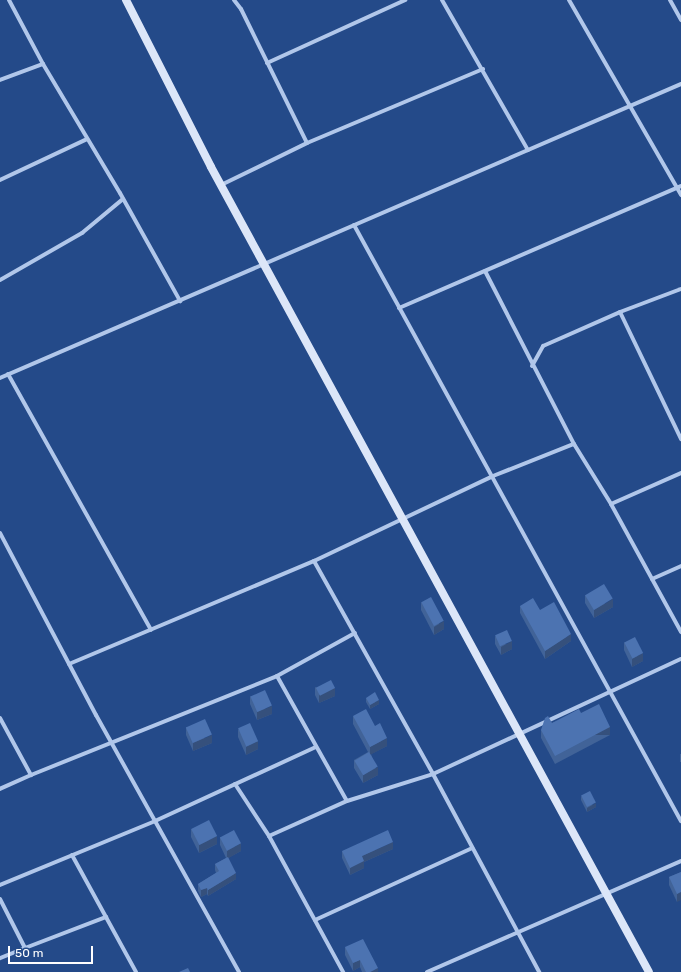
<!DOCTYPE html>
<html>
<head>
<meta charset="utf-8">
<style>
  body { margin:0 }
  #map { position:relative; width:681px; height:972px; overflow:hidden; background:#244a89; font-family:Rubik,sans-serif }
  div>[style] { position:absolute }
  .street>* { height:4px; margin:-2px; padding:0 2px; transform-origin:2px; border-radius:2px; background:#b1c7ea }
  .secondary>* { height:8px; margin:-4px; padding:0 4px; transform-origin:4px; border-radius:4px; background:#dce6f8 }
  .wall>* { inset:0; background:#416398; transform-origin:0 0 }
  .shaded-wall>* { inset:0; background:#35507c; transform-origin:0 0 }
  .building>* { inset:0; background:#4c73b1; transform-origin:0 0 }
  span { translate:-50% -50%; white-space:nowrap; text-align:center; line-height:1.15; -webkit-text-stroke:3px #244a89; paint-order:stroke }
  .scale { position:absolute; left:8px; top:946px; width:85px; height:18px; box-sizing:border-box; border:2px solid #fff; border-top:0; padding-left:5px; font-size:12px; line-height:14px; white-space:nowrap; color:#fff; -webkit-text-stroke:3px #244a89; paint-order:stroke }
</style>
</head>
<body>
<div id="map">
  <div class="street">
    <div style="left:9px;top:0;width:72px;rotate:62deg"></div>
    <div style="left:43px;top:64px;width:150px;rotate:59.2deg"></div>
    <div style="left:120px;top:193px;width:124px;rotate:60.9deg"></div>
    <div style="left:234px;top:0;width:11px;rotate:52deg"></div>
    <div style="left:241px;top:9px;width:149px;rotate:63.8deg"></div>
    <div style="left:442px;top:0;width:173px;rotate:60.2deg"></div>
    <div style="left:569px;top:0;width:225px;rotate:60.1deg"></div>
    <div style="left:670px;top:0;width:23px;rotate:61deg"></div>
    <div style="left:267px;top:63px;width:152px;rotate:-24.5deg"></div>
    <div style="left:0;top:80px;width:46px;rotate:-20.4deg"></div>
    <div style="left:0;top:180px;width:96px;rotate:-25.2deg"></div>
    <div style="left:221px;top:185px;width:96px;rotate:-26deg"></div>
    <div style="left:307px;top:143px;width:191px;rotate:-22.8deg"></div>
    <div style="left:354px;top:225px;width:680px;rotate:61.25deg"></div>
    <div style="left:485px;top:271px;width:195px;rotate:62.8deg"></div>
    <div style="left:574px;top:444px;width:70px;rotate:58.3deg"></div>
    <div style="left:611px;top:504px;width:146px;rotate:61.3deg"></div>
    <div style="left:0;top:280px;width:95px;rotate:-29.8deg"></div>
    <div style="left:82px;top:233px;width:53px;rotate:-39.7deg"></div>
    <div style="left:399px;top:308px;width:307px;rotate:-23.4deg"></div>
    <div style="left:620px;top:312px;width:141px;rotate:64.3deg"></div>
    <div style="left:532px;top:366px;width:23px;rotate:-61deg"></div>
    <div style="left:543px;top:346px;width:84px;rotate:-23.8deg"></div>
    <div style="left:620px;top:312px;width:65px;rotate:-20.7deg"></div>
    <div style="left:8px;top:374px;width:293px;rotate:60.8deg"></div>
    <div style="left:0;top:378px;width:742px;rotate:-23.35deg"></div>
    <div style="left:611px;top:504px;width:77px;rotate:-23.9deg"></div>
    <div style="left:0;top:533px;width:206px;rotate:62.2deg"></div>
    <div style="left:96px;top:715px;width:294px;rotate:60.9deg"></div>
    <div style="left:314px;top:561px;width:244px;rotate:60.8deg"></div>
    <div style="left:433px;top:774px;width:225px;rotate:61.8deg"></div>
    <div style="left:652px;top:579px;width:32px;rotate:-24deg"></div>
    <div style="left:69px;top:664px;width:266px;rotate:-22.8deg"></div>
    <div style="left:314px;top:561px;width:198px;rotate:-25.4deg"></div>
    <div style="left:493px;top:476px;width:87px;rotate:-21.6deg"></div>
    <div style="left:277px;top:676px;width:143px;rotate:60.8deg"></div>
    <div style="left:0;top:718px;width:65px;rotate:61.5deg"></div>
    <div style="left:31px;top:775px;width:34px;rotate:156deg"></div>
    <div style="left:31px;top:775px;width:265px;rotate:-21.9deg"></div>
    <div style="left:277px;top:676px;width:89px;rotate:-28.9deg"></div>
    <div style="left:235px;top:784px;width:62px;rotate:56.8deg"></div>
    <div style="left:269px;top:836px;width:155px;rotate:61.4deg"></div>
    <div style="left:269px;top:836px;width:85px;rotate:-24.2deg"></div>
    <div style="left:347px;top:801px;width:90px;rotate:-17.4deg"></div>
    <div style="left:433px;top:774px;width:273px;rotate:-24.9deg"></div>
    <div style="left:72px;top:855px;width:133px;rotate:61.3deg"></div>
    <div style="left:0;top:885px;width:168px;rotate:-22.4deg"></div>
    <div style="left:155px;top:821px;width:177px;rotate:-24.7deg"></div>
    <div style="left:0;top:899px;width:55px;rotate:63deg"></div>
    <div style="left:25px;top:948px;width:27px;rotate:158deg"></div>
    <div style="left:315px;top:920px;width:173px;rotate:-24.6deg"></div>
    <div style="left:25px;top:948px;width:87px;rotate:-20.9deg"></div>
    <div style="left:427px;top:972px;width:277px;rotate:-23.6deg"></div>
  </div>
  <div class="secondary">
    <div style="left:126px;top:0;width:187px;rotate:63deg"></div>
    <div style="left:211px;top:167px;width:916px;rotate:61.45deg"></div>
  </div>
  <div class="wall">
    <div style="clip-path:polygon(585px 595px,613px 607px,594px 618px,585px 603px)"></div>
    <div style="clip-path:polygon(421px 602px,444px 629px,434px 635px,421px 610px)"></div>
    <div style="clip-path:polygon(520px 606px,540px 610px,571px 641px,545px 659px,520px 613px)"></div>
    <div style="clip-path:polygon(495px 636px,512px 649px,501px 655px,495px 644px)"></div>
    <div style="clip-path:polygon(624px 642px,643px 661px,632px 667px,624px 650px)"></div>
    <div style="clip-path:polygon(315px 687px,335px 696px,319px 703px,315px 695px)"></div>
    <div style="clip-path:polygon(250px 696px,272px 714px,257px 720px,250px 704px)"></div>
    <div style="clip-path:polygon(366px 698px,379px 704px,370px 709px,366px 702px)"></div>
    <div style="clip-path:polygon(581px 713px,610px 735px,555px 764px,541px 738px,541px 730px,552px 723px)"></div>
    <div style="clip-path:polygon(353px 716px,387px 746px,371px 754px,378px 775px,363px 783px,354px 768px,354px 760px,368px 752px,353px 724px)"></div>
    <div style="clip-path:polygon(186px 727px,212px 743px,193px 751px,186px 735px)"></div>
    <div style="clip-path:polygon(238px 729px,258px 749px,246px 755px,238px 737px)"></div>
    <div style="left:680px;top:754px;width:1px;height:8px"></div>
    <div style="clip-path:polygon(581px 796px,596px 807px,587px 812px,581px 800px)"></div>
    <div style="clip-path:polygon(191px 829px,217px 844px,199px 853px,191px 837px)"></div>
    <div style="clip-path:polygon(220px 837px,241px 851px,228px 858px,236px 879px,208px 896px,207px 894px,201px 897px,198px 891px,198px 884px,216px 873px,215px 870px,215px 864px,226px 858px,220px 845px)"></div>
    <div style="clip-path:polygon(393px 849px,364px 862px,364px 868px,350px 875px,342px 858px,342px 851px)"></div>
    <div style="clip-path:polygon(681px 872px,677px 902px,669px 885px,669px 877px)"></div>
    <div style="clip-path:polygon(345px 947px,378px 972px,362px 972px,360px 967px,353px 971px,345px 955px)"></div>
  </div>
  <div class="shaded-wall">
    <div style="clip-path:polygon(613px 599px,613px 607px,594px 618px,594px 610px)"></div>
    <div style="clip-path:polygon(444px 621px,444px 629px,434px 635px,434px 627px)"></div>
    <div style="clip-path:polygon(571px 634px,571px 641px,545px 659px,545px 651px)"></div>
    <div style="clip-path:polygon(512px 641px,512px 649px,501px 655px,501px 647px)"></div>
    <div style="clip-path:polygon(643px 653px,643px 661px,632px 667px,632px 659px)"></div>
    <div style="clip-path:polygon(335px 688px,335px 696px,319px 703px,319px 695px)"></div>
    <div style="clip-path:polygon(379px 700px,379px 704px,370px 709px,370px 705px)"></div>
    <div style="clip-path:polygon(272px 706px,272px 714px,257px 720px,257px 712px)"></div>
    <div style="left:610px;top:727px;width:8px;height:62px;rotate:90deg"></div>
    <div style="clip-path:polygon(212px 735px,212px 743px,193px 751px,193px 743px)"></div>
    <div style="clip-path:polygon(387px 738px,387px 746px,370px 755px,370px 747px)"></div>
    <div style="clip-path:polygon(258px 741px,258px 749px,246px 755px,246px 747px)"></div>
    <div style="clip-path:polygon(378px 767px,378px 775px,363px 783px,363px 775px)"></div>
    <div style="clip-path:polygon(596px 803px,596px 807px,587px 812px,587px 808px)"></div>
    <div style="clip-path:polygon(217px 836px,217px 844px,199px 853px,199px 845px)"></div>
    <div style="clip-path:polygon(393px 842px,393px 849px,364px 862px,364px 868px,350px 875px,350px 868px,362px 856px)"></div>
    <div style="clip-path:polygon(241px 843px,241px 851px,227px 859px,227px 851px)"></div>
    <div style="clip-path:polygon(236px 873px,236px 879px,208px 896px,208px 890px)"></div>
    <div style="clip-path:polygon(207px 888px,207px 894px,201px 897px,201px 890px)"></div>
    <div style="clip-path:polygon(681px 892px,681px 900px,677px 902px,677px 894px)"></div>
    <div style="clip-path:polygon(360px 960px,360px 967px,353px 971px,353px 963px)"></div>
    <div style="clip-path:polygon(378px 968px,378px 972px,370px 972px)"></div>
  </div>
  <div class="building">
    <div style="left:604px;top:584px;width:17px;height:22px;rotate:59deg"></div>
    <div style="left:431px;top:597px;width:27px;height:11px;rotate:62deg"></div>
    <div style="clip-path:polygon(533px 598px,540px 610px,554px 602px,571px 634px,545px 651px,520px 606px)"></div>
    <div style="left:507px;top:630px;width:12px;height:13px;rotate:66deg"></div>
    <div style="left:635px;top:637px;width:18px;height:12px;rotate:63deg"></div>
    <div style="left:331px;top:680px;width:9px;height:17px;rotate:63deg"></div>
    <div style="left:265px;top:690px;width:17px;height:16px;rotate:66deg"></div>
    <div style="clip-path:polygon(375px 692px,379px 700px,370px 705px,366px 698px)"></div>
    <div style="clip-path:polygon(599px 704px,610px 727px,555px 756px,541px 730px,545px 718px,548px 716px,552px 723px,579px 709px,581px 713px)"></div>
    <div style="clip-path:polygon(366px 709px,375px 726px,380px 723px,387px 738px,370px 747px,353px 716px)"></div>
    <div style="left:205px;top:719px;width:17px;height:21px;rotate:66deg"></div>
    <div style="left:250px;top:723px;width:20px;height:13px;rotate:66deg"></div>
    <div style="left:369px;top:752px;width:17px;height:17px;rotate:59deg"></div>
    <div style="left:590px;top:791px;width:13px;height:10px;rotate:63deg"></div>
    <div style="left:209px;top:820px;width:18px;height:20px;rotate:63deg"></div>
    <div style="left:234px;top:830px;width:15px;height:16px;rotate:62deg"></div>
    <div style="clip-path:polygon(388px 830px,393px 842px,362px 856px,364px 861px,350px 868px,342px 851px)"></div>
    <div style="clip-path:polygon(228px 857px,236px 873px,208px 890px,207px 888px,201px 890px,198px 884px,219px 871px,215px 864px)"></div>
    <div style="clip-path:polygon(681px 872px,681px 892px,677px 894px,669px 877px)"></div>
    <div style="clip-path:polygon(363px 939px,378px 968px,370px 972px,366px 972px,360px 960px,353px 963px,345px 947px)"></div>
    <div style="clip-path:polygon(188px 968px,190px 972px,179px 972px)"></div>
  </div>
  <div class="scale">50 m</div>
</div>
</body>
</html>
